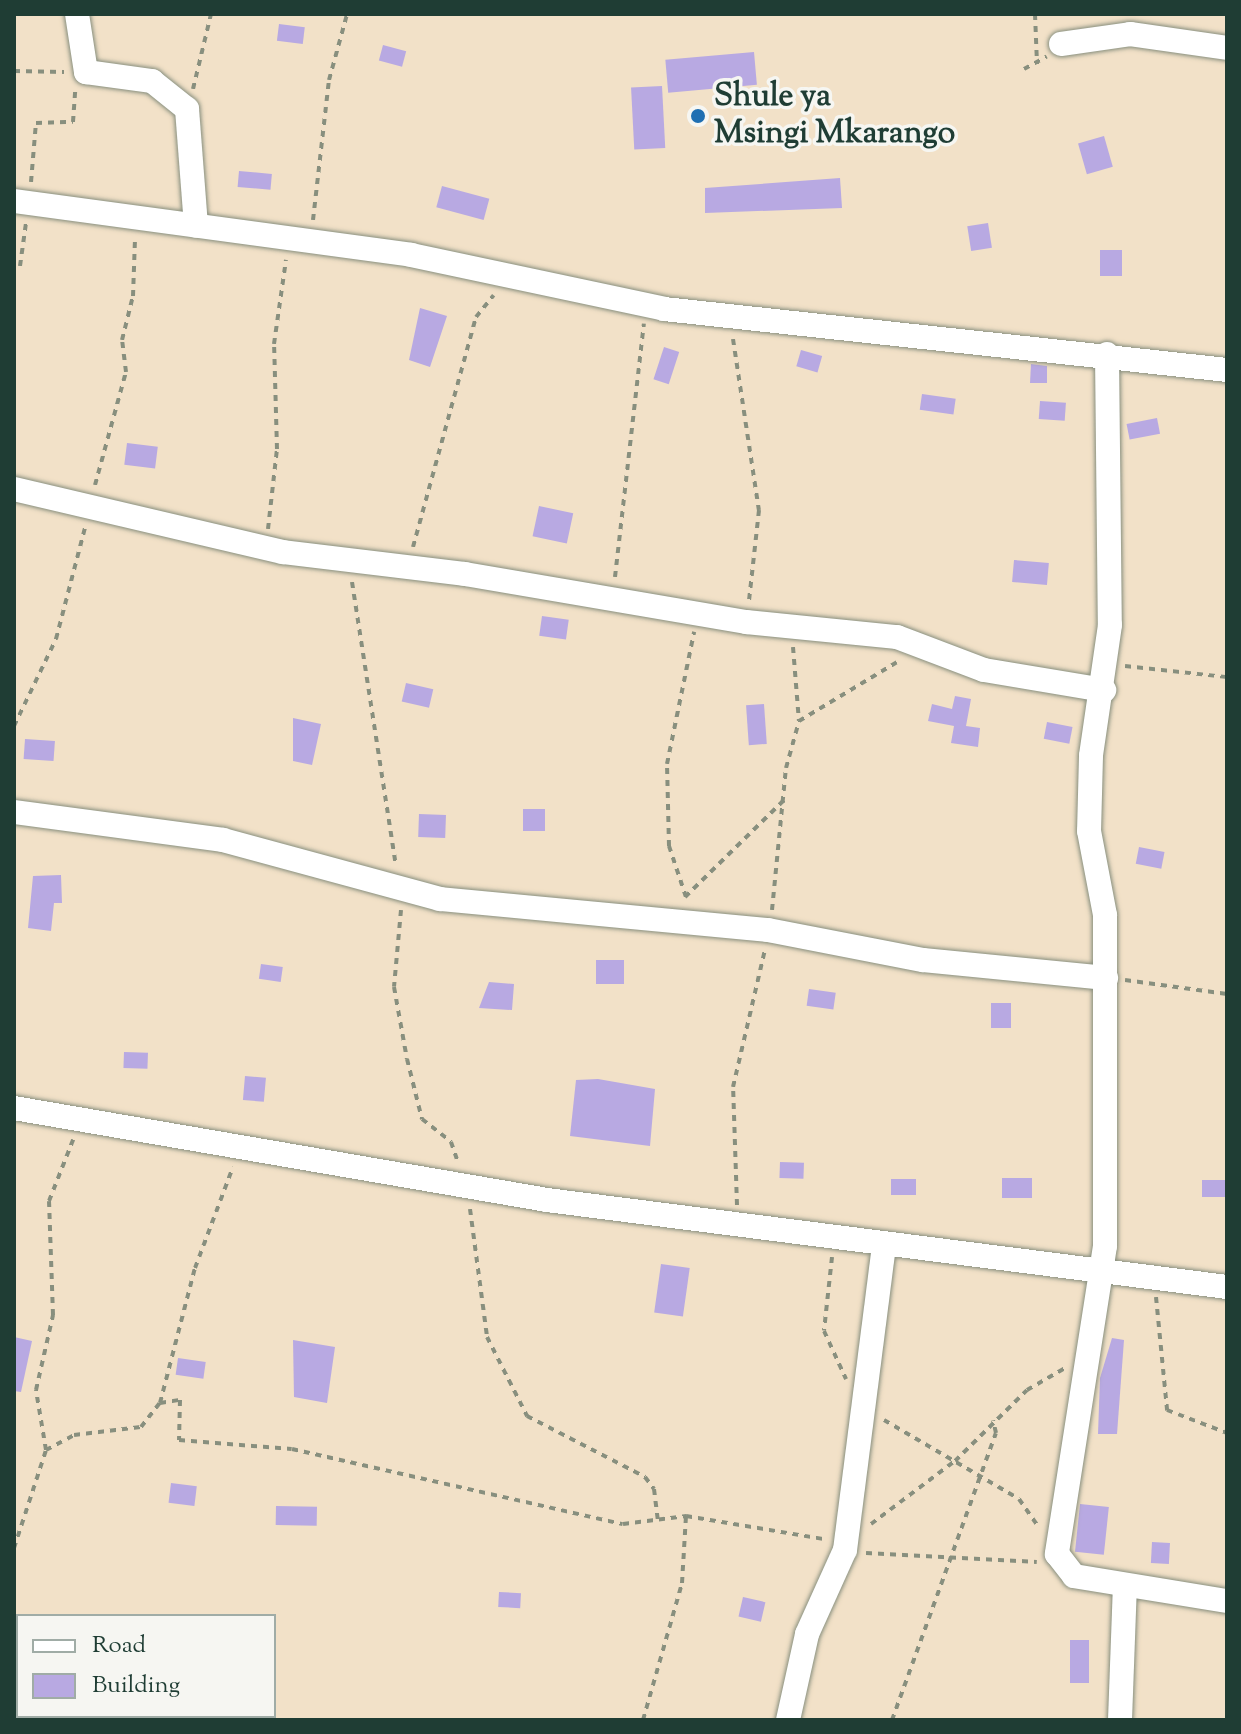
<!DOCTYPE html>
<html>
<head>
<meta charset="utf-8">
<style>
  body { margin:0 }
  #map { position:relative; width:1241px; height:1734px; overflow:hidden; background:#f2e1c8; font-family:"Sorts Mill Goudy",serif }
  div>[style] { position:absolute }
  .building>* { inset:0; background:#b8a9e2; transform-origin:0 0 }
  .path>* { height:4px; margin-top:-2px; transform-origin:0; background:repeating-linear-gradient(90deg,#888f7e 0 6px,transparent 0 12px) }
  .roads { filter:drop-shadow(0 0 2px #888f7e) drop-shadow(0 0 2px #888f7e) }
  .minor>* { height:24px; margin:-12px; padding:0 12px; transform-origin:12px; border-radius:12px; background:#fff }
  .dots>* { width:22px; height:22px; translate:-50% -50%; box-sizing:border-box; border:4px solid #f6f6f2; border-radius:50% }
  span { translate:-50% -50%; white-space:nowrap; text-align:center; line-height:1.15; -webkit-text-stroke:7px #f6f6f2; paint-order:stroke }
  .poi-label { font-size:32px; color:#1f3d34; font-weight:700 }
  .left { translate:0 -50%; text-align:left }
  .frame { position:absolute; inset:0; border:16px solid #1f3d34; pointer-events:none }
  .legend { position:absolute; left:16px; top:1614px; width:260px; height:104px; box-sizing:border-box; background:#f6f6f2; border:2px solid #a0aca6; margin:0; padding:10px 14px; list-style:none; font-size:24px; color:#1f3d34 }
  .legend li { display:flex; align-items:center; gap:16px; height:40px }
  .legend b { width:40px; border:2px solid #a0aca6 }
</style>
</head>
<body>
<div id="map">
  <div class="building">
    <div style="left:279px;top:24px;width:26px;height:17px;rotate:7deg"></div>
    <div style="left:383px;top:45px;width:24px;height:16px;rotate:15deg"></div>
    <div style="left:754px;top:52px;width:33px;height:89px;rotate:85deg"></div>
    <div style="left:662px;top:86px;width:62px;height:31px;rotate:87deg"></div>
    <div style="left:1104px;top:136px;width:32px;height:27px;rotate:74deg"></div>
    <div style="left:239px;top:171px;width:33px;height:16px;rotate:5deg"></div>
    <div style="clip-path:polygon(840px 178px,842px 208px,705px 213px,705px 188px)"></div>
    <div style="left:442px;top:186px;width:49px;height:22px;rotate:15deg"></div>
    <div style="left:988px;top:223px;width:25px;height:21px;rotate:81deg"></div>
    <div style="left:1100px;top:250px;width:22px;height:26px"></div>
    <div style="clip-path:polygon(420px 308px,447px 316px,430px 367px,409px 360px)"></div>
    <div style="left:664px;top:347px;width:16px;height:34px;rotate:18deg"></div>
    <div style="left:801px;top:350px;width:22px;height:17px;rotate:16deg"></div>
    <div style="clip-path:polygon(1031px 364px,1047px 366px,1047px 383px,1030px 383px)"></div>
    <div style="left:922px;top:394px;width:34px;height:16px;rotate:8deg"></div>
    <div style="left:1040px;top:401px;width:26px;height:18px;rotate:4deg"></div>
    <div style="left:1157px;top:418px;width:16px;height:31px;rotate:79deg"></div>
    <div style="left:127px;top:443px;width:31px;height:22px;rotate:7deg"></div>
    <div style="left:539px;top:506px;width:35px;height:31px;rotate:12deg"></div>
    <div style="left:1014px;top:560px;width:35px;height:22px;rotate:5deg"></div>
    <div style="left:542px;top:616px;width:27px;height:20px;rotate:8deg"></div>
    <div style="left:406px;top:683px;width:28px;height:19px;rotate:13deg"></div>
    <div style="clip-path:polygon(955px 696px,971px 699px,966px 726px,980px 728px,978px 747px,951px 743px,954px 726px,928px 721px,932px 704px,952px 709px)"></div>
    <div style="left:764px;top:704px;width:40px;height:18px;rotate:86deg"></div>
    <div style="clip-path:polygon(293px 718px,321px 724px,312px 765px,293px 761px)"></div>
    <div style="left:1047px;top:722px;width:26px;height:17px;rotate:11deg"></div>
    <div style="left:25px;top:739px;width:30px;height:20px;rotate:4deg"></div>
    <div style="left:523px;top:809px;width:22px;height:22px"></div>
    <div style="left:419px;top:814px;width:27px;height:23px;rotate:2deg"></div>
    <div style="left:1139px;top:847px;width:26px;height:17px;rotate:11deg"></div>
    <div style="clip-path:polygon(61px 875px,62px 903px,54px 903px,51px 931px,28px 928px,33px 876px)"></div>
    <div style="left:624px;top:960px;width:24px;height:28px;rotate:90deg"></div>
    <div style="left:261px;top:964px;width:22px;height:15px;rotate:8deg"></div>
    <div style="clip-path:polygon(489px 982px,514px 984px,512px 1010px,479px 1008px)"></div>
    <div style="left:809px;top:989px;width:27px;height:17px;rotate:8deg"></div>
    <div style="left:991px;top:1003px;width:20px;height:25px"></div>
    <div style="left:124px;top:1052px;width:24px;height:16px;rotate:2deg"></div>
    <div style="left:245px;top:1076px;width:21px;height:24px;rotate:5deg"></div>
    <div style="clip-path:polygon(598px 1079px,655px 1089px,650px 1146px,570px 1136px,576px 1080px)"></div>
    <div style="left:780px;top:1162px;width:24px;height:16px;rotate:2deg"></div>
    <div style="left:1002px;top:1178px;width:30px;height:20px"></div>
    <div style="left:916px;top:1179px;width:16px;height:25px;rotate:90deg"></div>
    <div style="left:1202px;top:1180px;width:25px;height:17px"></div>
    <div style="left:661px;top:1264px;width:29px;height:49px;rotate:8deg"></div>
    <div style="clip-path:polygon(14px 1337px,32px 1341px,21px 1392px,14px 1391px)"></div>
    <div style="clip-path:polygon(1112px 1338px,1124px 1340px,1117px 1434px,1098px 1434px,1100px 1378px)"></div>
    <div style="clip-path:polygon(293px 1340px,335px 1347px,327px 1403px,294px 1397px)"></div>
    <div style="left:178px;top:1358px;width:28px;height:17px;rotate:8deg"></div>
    <div style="left:171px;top:1483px;width:26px;height:20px;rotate:7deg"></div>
    <div style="left:1080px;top:1504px;width:29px;height:48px;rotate:6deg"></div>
    <div style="left:276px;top:1506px;width:41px;height:19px;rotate:1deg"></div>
    <div style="left:1152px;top:1542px;width:18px;height:21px;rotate:3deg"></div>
    <div style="left:499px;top:1592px;width:22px;height:15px;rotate:3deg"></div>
    <div style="left:743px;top:1597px;width:23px;height:20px;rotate:13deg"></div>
    <div style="left:1070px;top:1640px;width:19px;height:43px"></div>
  </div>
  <div class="path">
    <div style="left:1035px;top:14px;width:50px;rotate:87.7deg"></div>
    <div style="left:1024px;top:69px;width:26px;rotate:-29deg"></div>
    <div style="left:14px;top:71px;width:50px;rotate:1.1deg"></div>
    <div style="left:193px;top:89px;width:77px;rotate:-76.5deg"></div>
    <div style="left:31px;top:182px;width:59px;rotate:-85.2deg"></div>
    <div style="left:36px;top:123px;width:37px;rotate:-2deg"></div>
    <div style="left:73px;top:122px;width:31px;rotate:-86deg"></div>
    <div style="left:313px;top:220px;width:141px;rotate:-83.5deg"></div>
    <div style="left:329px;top:80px;width:68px;rotate:-74.7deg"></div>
    <div style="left:20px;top:266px;width:43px;rotate:-82.1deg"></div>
    <div style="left:733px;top:339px;width:173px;rotate:81.4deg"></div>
    <div style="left:759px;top:510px;width:91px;rotate:96.3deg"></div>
    <div style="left:95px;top:485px;width:117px;rotate:-74.7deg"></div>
    <div style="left:126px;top:372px;width:32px;rotate:-97deg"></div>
    <div style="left:122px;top:340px;width:45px;rotate:-76deg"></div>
    <div style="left:133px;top:296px;width:56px;rotate:-88deg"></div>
    <div style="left:268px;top:529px;width:81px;rotate:-83.6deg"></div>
    <div style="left:277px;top:449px;width:105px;rotate:-91.6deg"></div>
    <div style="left:274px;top:344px;width:85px;rotate:-81.9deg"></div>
    <div style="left:413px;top:547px;width:238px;rotate:-74.7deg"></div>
    <div style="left:476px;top:317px;width:28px;rotate:-51deg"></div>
    <div style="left:615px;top:577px;width:255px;rotate:-83.5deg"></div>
    <div style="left:352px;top:582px;width:287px;rotate:81.2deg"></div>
    <div style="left:793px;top:647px;width:74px;rotate:85.4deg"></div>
    <div style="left:1125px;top:666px;width:103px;rotate:6.2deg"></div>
    <div style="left:14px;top:726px;width:97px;rotate:-64.2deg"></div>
    <div style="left:56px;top:639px;width:115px;rotate:-75.4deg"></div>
    <div style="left:685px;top:897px;width:139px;rotate:-44.4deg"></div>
    <div style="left:686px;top:897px;width:54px;rotate:-108.4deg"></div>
    <div style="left:669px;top:846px;width:82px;rotate:-91.4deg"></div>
    <div style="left:667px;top:764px;width:135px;rotate:-78.4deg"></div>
    <div style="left:401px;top:910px;width:77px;rotate:95.2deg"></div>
    <div style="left:394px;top:987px;width:73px;rotate:79.8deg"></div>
    <div style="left:407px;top:1059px;width:62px;rotate:76deg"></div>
    <div style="left:422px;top:1119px;width:37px;rotate:38deg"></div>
    <div style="left:451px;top:1142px;width:21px;rotate:71deg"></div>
    <div style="left:772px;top:910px;width:143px;rotate:-84.4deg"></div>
    <div style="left:786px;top:768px;width:49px;rotate:-74.5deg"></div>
    <div style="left:799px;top:721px;width:114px;rotate:-31deg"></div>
    <div style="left:1125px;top:980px;width:103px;rotate:7.8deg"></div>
    <div style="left:737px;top:1205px;width:118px;rotate:-91.9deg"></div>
    <div style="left:733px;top:1087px;width:141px;rotate:-76.9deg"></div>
    <div style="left:470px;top:1209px;width:129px;rotate:82.4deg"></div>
    <div style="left:487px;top:1337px;width:89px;rotate:63.1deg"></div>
    <div style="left:527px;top:1416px;width:133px;rotate:27.3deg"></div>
    <div style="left:645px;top:1477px;width:15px;rotate:53deg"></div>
    <div style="left:654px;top:1489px;width:34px;rotate:83deg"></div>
    <div style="left:832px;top:1257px;width:74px;rotate:96.2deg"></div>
    <div style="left:824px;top:1331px;width:53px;rotate:65.4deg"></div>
    <div style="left:1156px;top:1297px;width:114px;rotate:84.4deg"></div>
    <div style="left:1167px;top:1410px;width:64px;rotate:21deg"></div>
    <div style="left:160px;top:1403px;width:20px;rotate:-9deg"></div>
    <div style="left:180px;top:1400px;width:40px;rotate:91.4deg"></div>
    <div style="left:179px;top:1440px;width:113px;rotate:4.6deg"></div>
    <div style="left:292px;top:1449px;width:339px;rotate:12.8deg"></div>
    <div style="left:623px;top:1524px;width:64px;rotate:-7.2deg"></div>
    <div style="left:686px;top:1516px;width:140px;rotate:9.5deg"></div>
    <div style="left:884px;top:1420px;width:156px;rotate:30.3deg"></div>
    <div style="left:1019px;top:1499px;width:35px;rotate:55deg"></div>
    <div style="left:46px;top:1450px;width:32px;rotate:-28deg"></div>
    <div style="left:74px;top:1435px;width:67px;rotate:-6.8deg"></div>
    <div style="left:141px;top:1427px;width:31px;rotate:-52deg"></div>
    <div style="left:160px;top:1403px;width:139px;rotate:-75.5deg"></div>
    <div style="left:195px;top:1268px;width:108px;rotate:-69.4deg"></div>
    <div style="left:871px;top:1524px;width:105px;rotate:-36.9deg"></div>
    <div style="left:955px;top:1461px;width:101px;rotate:-44.6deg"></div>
    <div style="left:1027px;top:1390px;width:44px;rotate:-30.1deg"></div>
    <div style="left:14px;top:1548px;width:103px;rotate:-71.9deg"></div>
    <div style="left:46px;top:1450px;width:61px;rotate:-99.5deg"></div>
    <div style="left:36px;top:1390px;width:77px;rotate:-77.2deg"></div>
    <div style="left:53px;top:1315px;width:114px;rotate:-92deg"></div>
    <div style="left:49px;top:1201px;width:66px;rotate:-68.5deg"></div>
    <div style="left:866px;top:1553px;width:171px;rotate:3deg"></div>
    <div style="left:643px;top:1720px;width:142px;rotate:-74.1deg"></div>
    <div style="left:682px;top:1583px;width:67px;rotate:-86.6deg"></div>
    <div style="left:892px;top:1720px;width:305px;rotate:-70.1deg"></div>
    <div style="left:996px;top:1433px;width:13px;rotate:-103deg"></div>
  </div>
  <div class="roads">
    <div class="minor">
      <div style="left:77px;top:14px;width:59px;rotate:81.2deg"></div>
      <div style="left:86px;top:72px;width:67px;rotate:7.8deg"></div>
      <div style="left:152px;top:81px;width:45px;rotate:38.7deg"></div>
      <div style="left:187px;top:109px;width:117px;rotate:85.6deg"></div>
      <div style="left:1061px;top:44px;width:70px;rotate:-8.2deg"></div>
      <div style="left:1130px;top:34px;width:98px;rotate:8.2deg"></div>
      <div style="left:14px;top:201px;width:401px;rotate:7.7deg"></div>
      <div style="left:411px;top:255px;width:259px;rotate:12deg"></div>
      <div style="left:664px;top:309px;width:566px;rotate:6.18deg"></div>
      <div style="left:1107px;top:354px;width:271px;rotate:89.4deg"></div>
      <div style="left:1110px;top:625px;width:132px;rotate:98.3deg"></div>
      <div style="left:1091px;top:756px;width:75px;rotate:91.5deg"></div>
      <div style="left:1089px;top:831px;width:86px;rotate:79.2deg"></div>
      <div style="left:1105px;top:915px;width:331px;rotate:90deg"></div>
      <div style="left:1105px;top:1246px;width:312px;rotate:98.9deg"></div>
      <div style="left:1057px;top:1554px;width:28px;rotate:52deg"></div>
      <div style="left:1074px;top:1576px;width:155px;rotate:9.3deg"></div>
      <div style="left:14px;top:489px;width:276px;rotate:13.2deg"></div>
      <div style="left:283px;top:552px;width:183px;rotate:6.9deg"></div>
      <div style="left:465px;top:574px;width:285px;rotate:9.7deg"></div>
      <div style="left:746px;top:622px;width:152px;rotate:5.7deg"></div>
      <div style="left:897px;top:637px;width:93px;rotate:20.8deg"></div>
      <div style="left:984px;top:670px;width:122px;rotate:9.5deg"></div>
      <div style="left:14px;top:812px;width:211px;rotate:7.6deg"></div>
      <div style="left:223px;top:840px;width:225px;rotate:15.2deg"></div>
      <div style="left:440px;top:899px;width:329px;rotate:5.4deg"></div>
      <div style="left:768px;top:930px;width:158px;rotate:11deg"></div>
      <div style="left:923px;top:960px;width:184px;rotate:5.6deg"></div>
      <div style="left:14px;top:1108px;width:541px;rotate:9.79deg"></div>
      <div style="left:547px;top:1200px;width:686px;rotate:7.29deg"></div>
      <div style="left:788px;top:1720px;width:88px;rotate:-77.5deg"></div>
      <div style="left:807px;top:1634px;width:92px;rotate:-65.7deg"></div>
      <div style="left:845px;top:1550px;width:307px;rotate:-82.7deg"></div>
      <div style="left:1120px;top:1720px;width:135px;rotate:-87.9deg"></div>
    </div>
  </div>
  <div class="dots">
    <div style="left:698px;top:116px;background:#1f6fb2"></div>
  </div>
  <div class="poi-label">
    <span class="left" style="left:714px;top:116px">Shule ya<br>Msingi Mkarango</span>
  </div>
  <div class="frame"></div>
  <ul class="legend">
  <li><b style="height:10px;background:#fff"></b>Road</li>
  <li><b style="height:22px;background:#b8a9e2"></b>Building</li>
  </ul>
</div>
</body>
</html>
